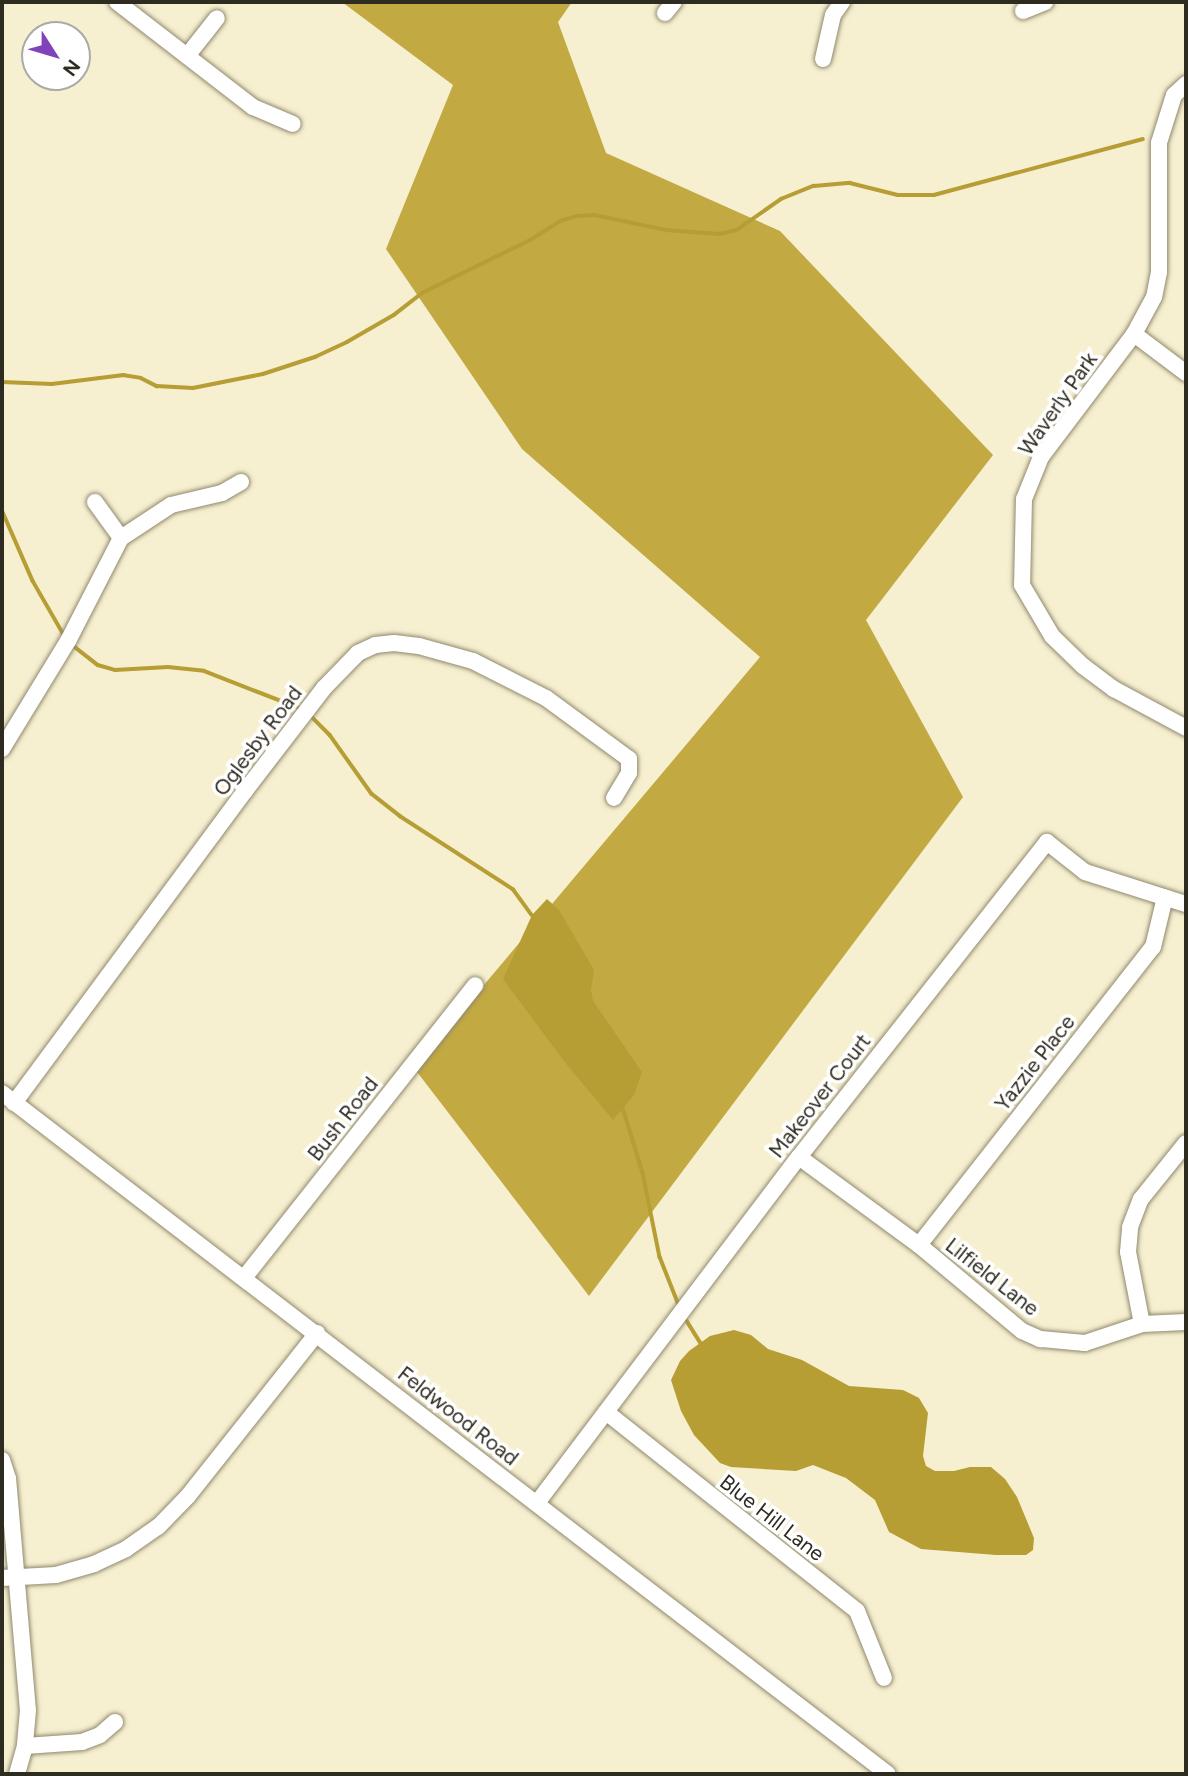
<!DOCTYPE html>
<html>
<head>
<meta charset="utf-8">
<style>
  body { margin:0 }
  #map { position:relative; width:1188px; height:1776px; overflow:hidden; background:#f6efd0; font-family:Figtree,sans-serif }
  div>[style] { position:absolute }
  .forest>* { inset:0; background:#c3a942 }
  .water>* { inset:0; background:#b69d34 }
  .stream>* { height:3.5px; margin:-1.75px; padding:0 1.75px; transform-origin:1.75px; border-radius:1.75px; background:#b69d34 }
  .roads { filter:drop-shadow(0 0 2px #90896e) drop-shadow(0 0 2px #90896e) }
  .minor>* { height:16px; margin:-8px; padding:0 8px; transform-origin:8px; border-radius:8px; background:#fff }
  span { translate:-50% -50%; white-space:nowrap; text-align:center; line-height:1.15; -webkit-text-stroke:7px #fff; paint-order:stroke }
  .street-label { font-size:21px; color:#2e2b20 }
  .frame { position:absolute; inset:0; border:4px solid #2e2b20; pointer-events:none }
  .north { position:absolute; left:21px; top:21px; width:70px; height:70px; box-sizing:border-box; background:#fff; border:2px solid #abaaa6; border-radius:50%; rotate:127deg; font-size:19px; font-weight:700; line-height:28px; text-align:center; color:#2e2b20 }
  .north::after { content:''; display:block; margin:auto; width:24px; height:32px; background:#8143b9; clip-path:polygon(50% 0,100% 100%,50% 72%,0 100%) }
</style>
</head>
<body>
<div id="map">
  <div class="forest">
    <div style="clip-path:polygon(342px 2px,572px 2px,558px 22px,606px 153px,780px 231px,993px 455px,866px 620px,963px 797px,589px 1296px,414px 1068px,760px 657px,522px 449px,386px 249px,453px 85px)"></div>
  </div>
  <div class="water">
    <div style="clip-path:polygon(547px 899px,559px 910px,594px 970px,591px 990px,593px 1001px,642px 1072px,634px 1095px,613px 1120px,564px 1061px,503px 979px,532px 915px)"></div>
    <div style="clip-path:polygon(734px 1330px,751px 1335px,768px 1349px,802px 1360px,849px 1386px,903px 1390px,919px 1398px,928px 1413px,923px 1456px,926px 1466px,935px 1471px,954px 1471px,970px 1467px,991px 1467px,1005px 1479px,1017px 1497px,1034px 1538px,1033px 1550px,1026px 1555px,996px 1555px,921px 1549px,889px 1532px,875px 1500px,846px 1478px,813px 1465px,796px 1471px,731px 1467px,720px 1463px,694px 1435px,681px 1411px,671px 1380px,680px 1361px,689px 1351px,710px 1336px)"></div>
  </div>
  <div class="stream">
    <div style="left:2px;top:382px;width:50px;rotate:2.3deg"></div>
    <div style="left:52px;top:384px;width:72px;rotate:-7.2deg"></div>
    <div style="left:123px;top:375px;width:18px;rotate:9deg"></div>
    <div style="left:141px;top:378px;width:18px;rotate:27deg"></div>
    <div style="left:157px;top:386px;width:36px;rotate:3deg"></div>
    <div style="left:193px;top:388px;width:71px;rotate:-11.3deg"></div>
    <div style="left:263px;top:374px;width:55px;rotate:-18.1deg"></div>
    <div style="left:315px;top:357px;width:35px;rotate:-25deg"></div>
    <div style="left:347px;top:342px;width:54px;rotate:-29.9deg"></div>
    <div style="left:394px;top:315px;width:36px;rotate:-38deg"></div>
    <div style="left:422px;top:293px;width:120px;rotate:-26.1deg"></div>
    <div style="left:530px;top:240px;width:36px;rotate:-32deg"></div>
    <div style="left:560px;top:221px;width:18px;rotate:-16deg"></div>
    <div style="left:577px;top:216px;width:18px;rotate:-3deg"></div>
    <div style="left:595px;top:215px;width:73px;rotate:11.9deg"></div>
    <div style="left:666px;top:230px;width:54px;rotate:4.2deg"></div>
    <div style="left:720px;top:234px;width:17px;rotate:-13deg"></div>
    <div style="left:737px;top:230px;width:54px;rotate:-35.2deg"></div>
    <div style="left:781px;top:199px;width:35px;rotate:-22deg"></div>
    <div style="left:814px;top:186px;width:36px;rotate:-5deg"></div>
    <div style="left:850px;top:183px;width:49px;rotate:14deg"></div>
    <div style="left:898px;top:195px;width:36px"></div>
    <div style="left:934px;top:195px;width:216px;rotate:-15deg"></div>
    <div style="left:2px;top:510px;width:77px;rotate:66.4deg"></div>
    <div style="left:33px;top:581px;width:62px;rotate:60.1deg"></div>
    <div style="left:71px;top:644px;width:34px;rotate:38deg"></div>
    <div style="left:98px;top:665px;width:18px;rotate:16deg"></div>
    <div style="left:115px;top:670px;width:53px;rotate:-3.2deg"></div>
    <div style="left:168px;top:667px;width:36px;rotate:6deg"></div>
    <div style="left:204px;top:671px;width:105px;rotate:21.2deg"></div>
    <div style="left:309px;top:714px;width:30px;rotate:45deg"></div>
    <div style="left:330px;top:735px;width:72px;rotate:54.6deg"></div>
    <div style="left:372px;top:794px;width:36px;rotate:38deg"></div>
    <div style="left:400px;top:816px;width:135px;rotate:32.9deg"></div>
    <div style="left:513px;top:889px;width:32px;rotate:54deg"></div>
    <div style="left:623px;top:1108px;width:68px;rotate:72.9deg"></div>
    <div style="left:643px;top:1173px;width:86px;rotate:78.6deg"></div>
    <div style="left:660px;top:1257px;width:52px;rotate:68.4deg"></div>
    <div style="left:687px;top:1321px;width:26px;rotate:58deg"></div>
  </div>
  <div class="roads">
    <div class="minor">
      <div style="left:117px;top:2px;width:172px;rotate:37.7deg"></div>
      <div style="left:253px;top:107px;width:43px;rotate:23deg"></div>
      <div style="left:1023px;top:11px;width:24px;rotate:-22deg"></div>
      <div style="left:665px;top:13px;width:14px;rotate:-51deg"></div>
      <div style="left:187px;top:56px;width:48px;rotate:-51.7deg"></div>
      <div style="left:823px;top:59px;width:45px;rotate:-77.2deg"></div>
      <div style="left:833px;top:15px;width:16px;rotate:-55deg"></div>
      <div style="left:1186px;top:84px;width:16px;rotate:137deg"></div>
      <div style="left:1174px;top:95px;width:50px;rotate:107.4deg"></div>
      <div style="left:1159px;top:143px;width:129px;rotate:90deg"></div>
      <div style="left:1159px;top:272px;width:25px;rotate:101deg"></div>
      <div style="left:1154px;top:297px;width:42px;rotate:118.4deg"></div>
      <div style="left:1134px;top:334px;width:154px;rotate:127.1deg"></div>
      <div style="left:1041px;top:457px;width:45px;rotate:112deg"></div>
      <div style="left:1024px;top:499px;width:86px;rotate:91.3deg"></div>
      <div style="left:1022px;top:585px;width:59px;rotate:59.5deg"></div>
      <div style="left:1052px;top:636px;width:43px;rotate:44.1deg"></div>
      <div style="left:1083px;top:666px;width:39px;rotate:37deg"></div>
      <div style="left:1114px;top:689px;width:82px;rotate:28.4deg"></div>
      <div style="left:1134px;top:334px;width:65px;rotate:36.9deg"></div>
      <div style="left:95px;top:502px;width:44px;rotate:54.2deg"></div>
      <div style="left:2px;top:749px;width:127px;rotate:-58.6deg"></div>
      <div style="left:68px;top:641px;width:116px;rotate:-62.8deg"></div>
      <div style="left:121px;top:538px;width:60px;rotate:-33.4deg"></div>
      <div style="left:171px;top:505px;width:52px;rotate:-13.2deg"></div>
      <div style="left:222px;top:493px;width:22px;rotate:-30deg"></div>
      <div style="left:2px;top:1093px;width:1117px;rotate:37.55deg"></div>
      <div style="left:14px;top:1103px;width:388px;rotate:-53.5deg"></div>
      <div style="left:245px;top:791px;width:130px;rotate:-52.5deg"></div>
      <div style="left:324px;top:688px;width:49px;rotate:-45.8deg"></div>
      <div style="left:358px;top:653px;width:19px;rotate:-25deg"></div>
      <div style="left:375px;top:645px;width:19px;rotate:-6deg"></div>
      <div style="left:394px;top:643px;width:25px;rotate:7deg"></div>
      <div style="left:419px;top:646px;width:56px;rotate:15.5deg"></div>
      <div style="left:473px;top:661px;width:82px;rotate:26.9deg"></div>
      <div style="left:546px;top:698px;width:103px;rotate:36.3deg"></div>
      <div style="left:629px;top:759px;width:14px;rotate:90deg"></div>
      <div style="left:629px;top:773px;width:29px;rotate:121deg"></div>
      <div style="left:799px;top:1157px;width:149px;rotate:36.3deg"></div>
      <div style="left:919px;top:1245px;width:134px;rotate:39.9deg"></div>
      <div style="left:1022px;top:1331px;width:20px;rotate:24deg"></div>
      <div style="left:1040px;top:1339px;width:45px;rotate:5.1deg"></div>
      <div style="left:1085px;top:1343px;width:60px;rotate:-18.4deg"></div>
      <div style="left:1142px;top:1324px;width:44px;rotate:-2.6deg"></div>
      <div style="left:919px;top:1245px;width:379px;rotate:-51.9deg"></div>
      <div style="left:1153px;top:947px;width:51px;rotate:-76.5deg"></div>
      <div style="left:244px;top:1278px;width:373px;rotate:-51.7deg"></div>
      <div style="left:1142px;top:1324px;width:73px;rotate:-101deg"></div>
      <div style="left:1128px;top:1252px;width:25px;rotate:-85deg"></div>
      <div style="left:1130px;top:1227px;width:30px;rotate:-69deg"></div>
      <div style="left:1141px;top:1199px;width:72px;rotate:-51.2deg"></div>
      <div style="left:606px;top:1412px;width:320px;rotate:38.4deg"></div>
      <div style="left:857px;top:1611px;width:72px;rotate:68.1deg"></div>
      <div style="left:2px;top:1460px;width:19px;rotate:72deg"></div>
      <div style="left:8px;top:1478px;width:233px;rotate:85.1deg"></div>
      <div style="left:28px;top:1710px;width:36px;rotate:95deg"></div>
      <div style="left:25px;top:1746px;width:29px;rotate:106deg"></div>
      <div style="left:537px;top:1503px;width:434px;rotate:-52.9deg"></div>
      <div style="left:799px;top:1157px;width:401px;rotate:-51.8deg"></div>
      <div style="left:1047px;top:842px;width:48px;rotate:38.3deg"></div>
      <div style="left:1085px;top:872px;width:106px;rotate:17.6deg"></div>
      <div style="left:2px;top:1578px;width:54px;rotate:-3.2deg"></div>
      <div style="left:56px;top:1575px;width:40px;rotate:-16deg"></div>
      <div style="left:94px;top:1564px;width:35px;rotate:-25deg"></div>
      <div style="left:126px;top:1549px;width:39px;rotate:-35deg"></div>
      <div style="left:158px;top:1527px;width:43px;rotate:-45.9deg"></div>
      <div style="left:188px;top:1496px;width:208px;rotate:-51.6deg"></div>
      <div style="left:25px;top:1746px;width:57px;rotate:-4deg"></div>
      <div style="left:82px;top:1742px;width:19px;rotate:-21deg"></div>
      <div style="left:100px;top:1735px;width:20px;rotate:-41deg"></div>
    </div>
  </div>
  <div class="street-label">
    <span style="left:1058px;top:404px;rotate:-55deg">Waverly Park</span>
    <span style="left:258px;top:741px;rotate:-53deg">Oglesby Road</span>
    <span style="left:1035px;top:1063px;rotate:-52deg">Yazzie Place</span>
    <span style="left:820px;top:1096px;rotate:-52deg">Makeover Court</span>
    <span style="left:343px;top:1119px;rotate:-52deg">Bush Road</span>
    <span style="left:992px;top:1277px;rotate:38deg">Lilfield Lane</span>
    <span style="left:458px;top:1416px;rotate:38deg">Feldwood Road</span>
    <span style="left:772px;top:1518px;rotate:38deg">Blue Hill Lane</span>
  </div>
  <div class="frame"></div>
  <div class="north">N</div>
</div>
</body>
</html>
